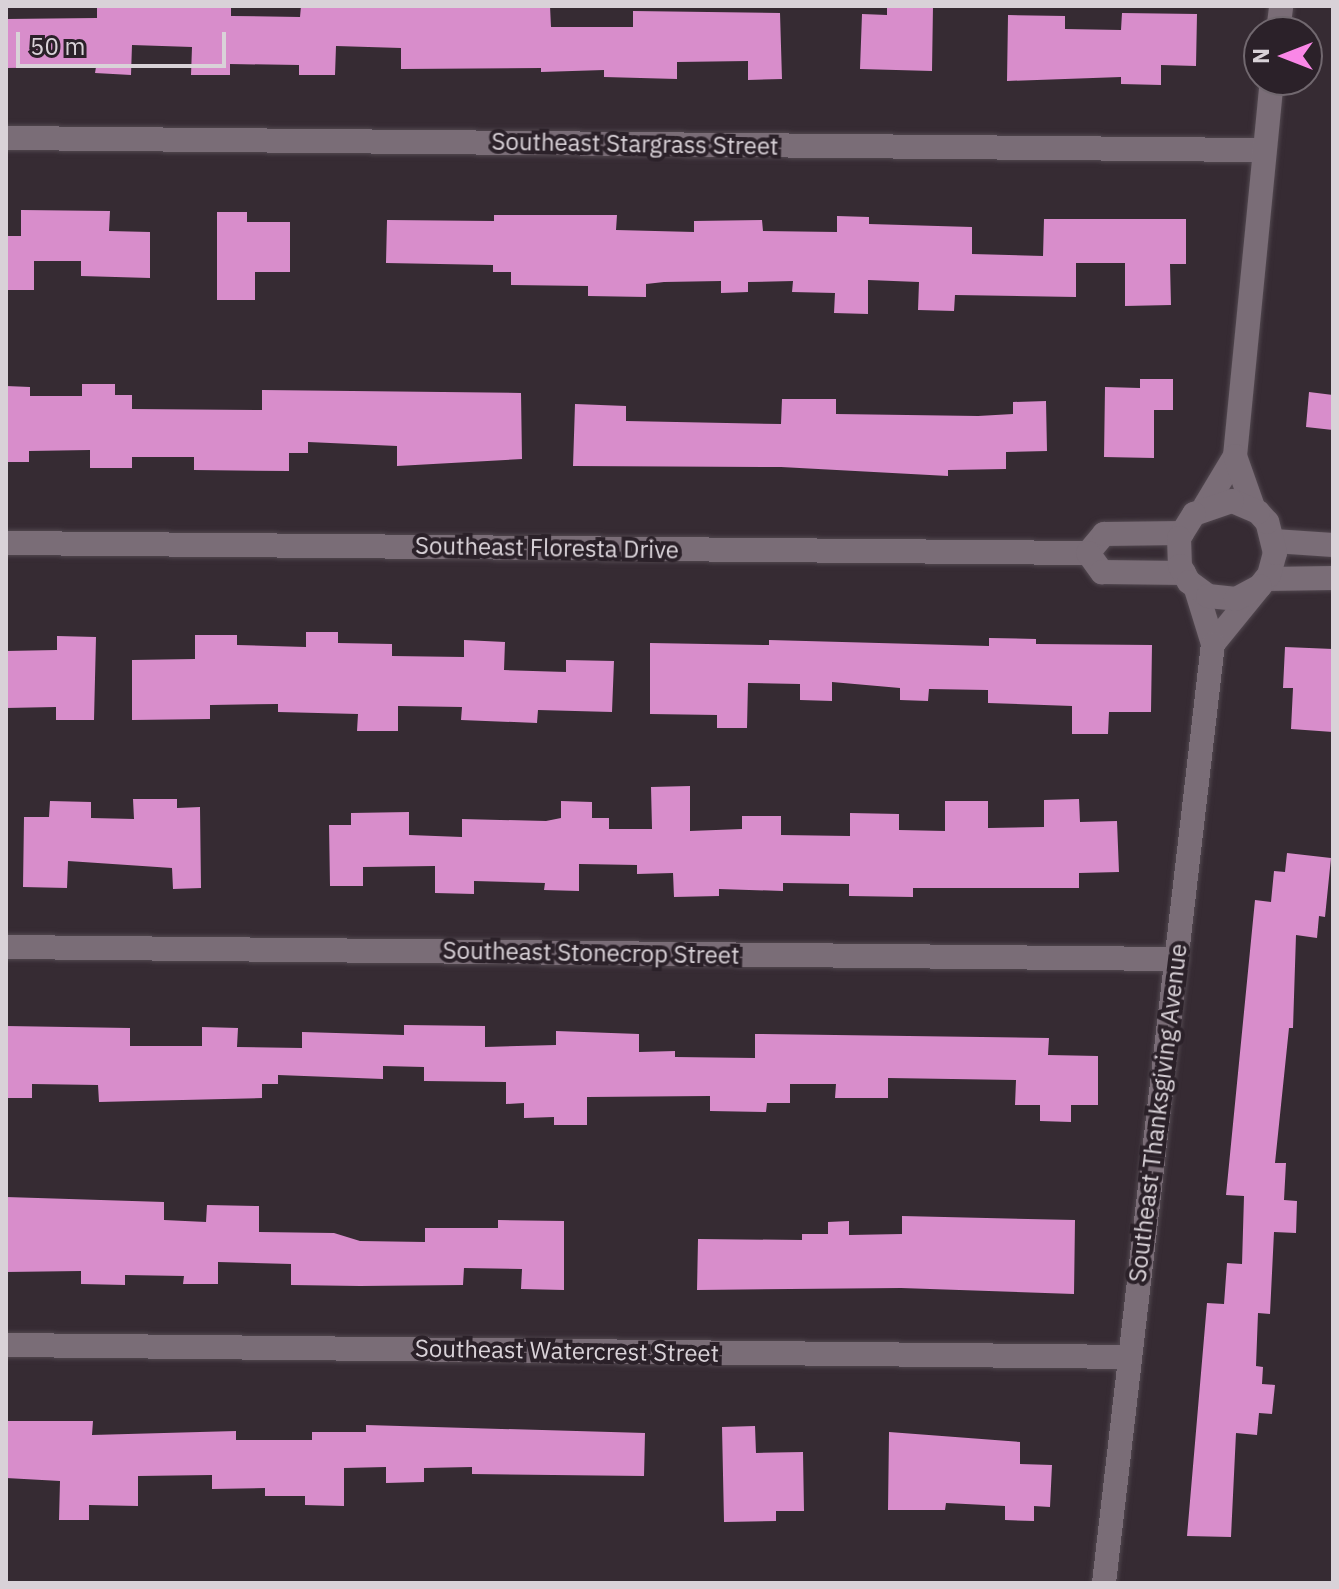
<!DOCTYPE html>
<html>
<head>
<meta charset="utf-8">
<style>
  body { margin:0 }
  #map { position:relative; width:1339px; height:1589px; overflow:hidden; background:#362b33; font-family:"IBM Plex Sans",sans-serif }
  div>[style] { position:absolute }
  .building>* { inset:0; background:#d88dcb }
  .roads { filter:drop-shadow(0 0 2px #524850) drop-shadow(0 0 2px #524850) }
  .minor>* { height:24px; margin:-12px; padding:0 12px; transform-origin:12px; border-radius:12px; background:#7a6d77 }
  span { translate:-50% -50%; white-space:nowrap; text-align:center; line-height:1.15; -webkit-text-stroke:8px #2b2129; paint-order:stroke }
  .street-label { font-size:24px; color:#d9d2d8 }
  .frame { position:absolute; inset:0; border:8px solid #d9d2d8; pointer-events:none }
  .north { position:absolute; left:1243px; top:16px; width:80px; height:80px; box-sizing:border-box; background:#2b2129; border:2px solid #71686f; border-radius:50%; rotate:270deg; font-size:22px; font-weight:700; line-height:32px; text-align:center; color:#d9d2d8 }
  .north::after { content:''; display:block; margin:auto; width:28px; height:36px; background:#fa87e7; clip-path:polygon(50% 0,100% 100%,50% 72%,0 100%) }
  .scale { position:absolute; left:16px; top:32px; width:210px; height:36px; box-sizing:border-box; border:4px solid #d9d2d8; border-top:0; padding-left:10px; font-size:24px; line-height:28px; white-space:nowrap; color:#d9d2d8; -webkit-text-stroke:6px #2b2129; paint-order:stroke }
</style>
</head>
<body>
<div id="map">
  <div class="building">
    <div style="clip-path:polygon(97px 6px,231px 6px,231px 16px,300px 17px,301px 6px,550px 6px,551px 27px,633px 27px,633px 11px,780px 13px,782px 79px,748px 80px,748px 61px,677px 62px,677px 79px,604px 77px,604px 70px,541px 72px,541px 68px,401px 69px,401px 48px,336px 46px,335px 75px,299px 75px,299px 65px,230px 64px,230px 75px,191px 75px,192px 47px,132px 45px,131px 75px,95px 73px,96px 67px,6px 68px,6px 19px,97px 18px)"></div>
    <div style="clip-path:polygon(887px 6px,933px 6px,932px 71px,860px 69px,862px 14px,887px 15px)"></div>
    <div style="clip-path:polygon(1122px 13px,1197px 14px,1196px 66px,1161px 65px,1161px 85px,1121px 84px,1121px 77px,1007px 81px,1008px 15px,1065px 16px,1065px 29px,1121px 30px)"></div>
    <div style="clip-path:polygon(21px 210px,110px 211px,109px 231px,150px 232px,150px 278px,81px 276px,81px 261px,34px 261px,34px 290px,6px 290px,6px 236px,21px 236px)"></div>
    <div style="clip-path:polygon(217px 212px,247px 212px,247px 222px,290px 222px,290px 272px,255px 272px,255px 300px,217px 300px)"></div>
    <div style="clip-path:polygon(494px 215px,617px 215px,616px 230px,694px 232px,694px 221px,762px 220px,763px 231px,837px 232px,837px 216px,869px 217px,869px 224px,972px 227px,972px 254px,1043px 256px,1044px 219px,1186px 219px,1186px 264px,1170px 264px,1171px 305px,1125px 306px,1125px 263px,1076px 263px,1076px 297px,955px 295px,954px 311px,918px 310px,919px 282px,868px 280px,868px 314px,834px 313px,835px 293px,792px 292px,793px 281px,748px 282px,748px 292px,721px 293px,721px 281px,664px 282px,646px 284px,646px 297px,588px 296px,588px 286px,511px 285px,511px 272px,493px 272px,493px 265px,386px 263px,387px 220px,494px 221px)"></div>
    <div style="clip-path:polygon(1140px 379px,1173px 379px,1173px 410px,1154px 410px,1154px 458px,1104px 457px,1105px 387px,1140px 388px)"></div>
    <div style="clip-path:polygon(82px 384px,115px 384px,115px 395px,132px 395px,132px 409px,262px 410px,262px 390px,521px 393px,522px 459px,397px 466px,397px 446px,308px 442px,308px 453px,289px 453px,289px 471px,194px 470px,194px 457px,132px 457px,132px 468px,90px 468px,90px 450px,29px 451px,29px 462px,6px 462px,6px 386px,30px 387px,30px 396px,82px 396px)"></div>
    <div style="clip-path:polygon(1309px 392px,1333px 395px,1333px 430px,1306px 427px)"></div>
    <div style="clip-path:polygon(782px 399px,836px 399px,836px 414px,978px 416px,1013px 414px,1013px 402px,1046px 401px,1047px 451px,1006px 452px,1006px 469px,948px 470px,948px 476px,781px 467px,573px 466px,575px 404px,626px 406px,626px 421px,781px 424px)"></div>
    <div style="clip-path:polygon(306px 632px,338px 632px,338px 643px,392px 644px,392px 656px,464px 657px,464px 640px,505px 642px,504px 670px,566px 672px,566px 660px,614px 661px,612px 712px,538px 710px,537px 723px,461px 720px,462px 707px,398px 706px,398px 731px,357px 731px,358px 714px,278px 712px,278px 704px,210px 705px,210px 719px,132px 720px,132px 660px,195px 659px,195px 635px,237px 635px,237px 645px,306px 647px)"></div>
    <div style="clip-path:polygon(57px 636px,96px 637px,94px 720px,56px 720px,56px 707px,6px 708px,6px 651px,57px 650px)"></div>
    <div style="clip-path:polygon(989px 638px,1036px 639px,1036px 644px,1152px 645px,1151px 712px,1109px 712px,1108px 734px,1072px 734px,1072px 706px,988px 703px,988px 690px,929px 689px,928px 701px,900px 700px,900px 688px,832px 682px,832px 701px,800px 700px,800px 684px,748px 683px,747px 728px,717px 728px,717px 715px,650px 714px,650px 643px,769px 645px,769px 640px,989px 646px)"></div>
    <div style="clip-path:polygon(1285px 647px,1333px 649px,1333px 732px,1291px 729px,1293px 688px,1283px 688px)"></div>
    <div style="clip-path:polygon(690px 786px,690px 831px,742px 829px,742px 816px,781px 816px,781px 835px,850px 836px,850px 813px,899px 814px,899px 830px,945px 831px,945px 801px,988px 801px,988px 828px,1044px 827px,1044px 800px,1079px 799px,1080px 822px,1117px 821px,1119px 872px,1079px 873px,1079px 888px,913px 888px,913px 897px,849px 896px,849px 884px,783px 883px,783px 891px,719px 889px,719px 896px,674px 897px,673px 873px,637px 874px,637px 865px,579px 864px,579px 891px,544px 890px,545px 883px,474px 881px,474px 894px,435px 893px,435px 866px,363px 867px,363px 886px,330px 886px,329px 825px,351px 825px,351px 813px,409px 812px,409px 835px,462px 837px,462px 819px,546px 821px,561px 818px,561px 801px,592px 802px,592px 818px,609px 818px,609px 829px,652px 829px,651px 787px)"></div>
    <div style="clip-path:polygon(133px 799px,177px 799px,177px 808px,200px 807px,201px 888px,173px 889px,172px 868px,68px 861px,67px 888px,23px 887px,24px 817px,49px 817px,50px 801px,91px 802px,91px 818px,134px 819px)"></div>
    <div style="clip-path:polygon(1287px 853px,1331px 858px,1325px 917px,1319px 916px,1317px 938px,1296px 935px,1293px 1028px,1289px 1028px,1275px 1163px,1286px 1163px,1284px 1200px,1297px 1201px,1296px 1233px,1274px 1232px,1270px 1314px,1258px 1313px,1256px 1366px,1263px 1367px,1262px 1384px,1275px 1385px,1272px 1414px,1259px 1413px,1257px 1435px,1236px 1433px,1231px 1537px,1187px 1536px,1207px 1303px,1224px 1304px,1227px 1263px,1242px 1264px,1244px 1196px,1226px 1195px,1255px 900px,1271px 902px,1274px 871px,1285px 872px)"></div>
    <div style="clip-path:polygon(404px 1025px,485px 1026px,485px 1047px,556px 1045px,556px 1031px,639px 1034px,639px 1052px,675px 1051px,675px 1057px,755px 1058px,755px 1034px,1049px 1038px,1048px 1055px,1098px 1056px,1098px 1105px,1071px 1105px,1071px 1122px,1040px 1121px,1040px 1105px,1015px 1105px,1016px 1080px,888px 1078px,888px 1098px,835px 1098px,836px 1084px,790px 1084px,790px 1103px,767px 1103px,766px 1112px,710px 1111px,710px 1096px,587px 1097px,587px 1125px,554px 1125px,554px 1117px,524px 1118px,524px 1103px,506px 1104px,506px 1082px,424px 1081px,424px 1067px,383px 1066px,383px 1079px,278px 1075px,278px 1084px,262px 1084px,262px 1098px,99px 1102px,98px 1085px,32px 1084px,32px 1098px,6px 1098px,6px 1026px,130px 1028px,130px 1046px,202px 1046px,202px 1027px,238px 1028px,237px 1047px,302px 1048px,302px 1032px,404px 1035px)"></div>
    <div style="clip-path:polygon(6px 1197px,164px 1202px,164px 1220px,206px 1222px,207px 1205px,259px 1206px,259px 1232px,334px 1233px,360px 1241px,425px 1242px,425px 1228px,498px 1228px,498px 1220px,564px 1221px,564px 1290px,521px 1289px,522px 1269px,464px 1268px,463px 1285px,360px 1286px,291px 1285px,291px 1264px,218px 1262px,218px 1284px,183px 1284px,184px 1276px,125px 1275px,125px 1285px,81px 1284px,81px 1271px,6px 1272px)"></div>
    <div style="clip-path:polygon(902px 1216px,1075px 1220px,1074px 1294px,901px 1288px,697px 1290px,698px 1239px,802px 1240px,802px 1234px,828px 1234px,828px 1222px,849px 1221px,849px 1235px,902px 1234px)"></div>
    <div style="clip-path:polygon(6px 1421px,93px 1421px,92px 1435px,236px 1431px,236px 1440px,312px 1440px,312px 1432px,366px 1432px,366px 1425px,645px 1433px,644px 1476px,472px 1474px,472px 1467px,424px 1468px,424px 1482px,386px 1483px,386px 1467px,344px 1468px,344px 1506px,305px 1505px,305px 1496px,265px 1496px,265px 1488px,212px 1489px,212px 1475px,138px 1476px,138px 1506px,89px 1505px,89px 1520px,59px 1520px,60px 1481px,6px 1478px)"></div>
    <div style="clip-path:polygon(755px 1426px,756px 1453px,803px 1452px,804px 1511px,776px 1511px,776px 1521px,724px 1522px,722px 1427px)"></div>
    <div style="clip-path:polygon(889px 1432px,1020px 1442px,1020px 1464px,1052px 1465px,1050px 1507px,1034px 1506px,1034px 1521px,1005px 1520px,1005px 1506px,946px 1503px,945px 1510px,888px 1510px)"></div>
  </div>
  <div class="roads">
    <div class="minor">
      <div style="left:1278px;top:32px;width:26px;rotate:-83deg"></div>
      <div style="left:6px;top:138px;width:1258px;rotate:0.55deg"></div>
      <div style="left:1235px;top:456px;width:378px;rotate:-84.4deg"></div>
      <div style="left:1205px;top:506px;width:58px;rotate:-59deg"></div>
      <div style="left:1235px;top:456px;width:57px;rotate:70.6deg"></div>
      <div style="left:1274px;top:541px;width:59px;rotate:3.9deg"></div>
      <div style="left:6px;top:543px;width:1082px;rotate:0.53deg"></div>
      <div style="left:1088px;top:553px;width:25px;rotate:-50deg"></div>
      <div style="left:1104px;top:534px;width:78px;rotate:-0.7deg"></div>
      <div style="left:1088px;top:553px;width:24px;rotate:54deg"></div>
      <div style="left:1102px;top:572px;width:82px;rotate:0.7deg"></div>
      <div style="left:1266px;top:579px;width:67px;rotate:-0.9deg"></div>
      <div style="left:1196px;top:589px;width:58px;rotate:72.8deg"></div>
      <div style="left:1213px;top:644px;width:89px;rotate:-50.9deg"></div>
      <div style="left:1269px;top:575px;width:23px;rotate:-75deg"></div>
      <div style="left:1275px;top:553px;width:32px;rotate:-104deg"></div>
      <div style="left:1267px;top:522px;width:13px;rotate:-132deg"></div>
      <div style="left:1258px;top:512px;width:28px;rotate:-157deg"></div>
      <div style="left:1232px;top:501px;width:40px;rotate:161.1deg"></div>
      <div style="left:1194px;top:514px;width:28px;rotate:122deg"></div>
      <div style="left:1179px;top:538px;width:28px;rotate:88deg"></div>
      <div style="left:1180px;top:566px;width:18px;rotate:61deg"></div>
      <div style="left:1189px;top:582px;width:24px;rotate:36deg"></div>
      <div style="left:1208px;top:596px;width:28px;rotate:6deg"></div>
      <div style="left:1236px;top:599px;width:27px;rotate:-28deg"></div>
      <div style="left:6px;top:947px;width:1171px;rotate:0.59deg"></div>
      <div style="left:6px;top:1345px;width:1122px;rotate:0.61deg"></div>
      <div style="left:1104px;top:1583px;width:945px;rotate:-83.38deg"></div>
    </div>
  </div>
  <div class="street-label">
    <span style="left:635px;top:144px;rotate:1deg">Southeast Stargrass Street</span>
    <span style="left:547px;top:548px;rotate:1deg">Southeast Floresta Drive</span>
    <span style="left:591px;top:953px;rotate:1deg">Southeast Stonecrop Street</span>
    <span style="left:1158px;top:1113px;rotate:-83deg">Southeast Thanksgiving Avenue</span>
    <span style="left:567px;top:1351px;rotate:1deg">Southeast Watercrest Street</span>
  </div>
  <div class="frame"></div>
  <div class="north">N</div>
  <div class="scale">50 m</div>
</div>
</body>
</html>
